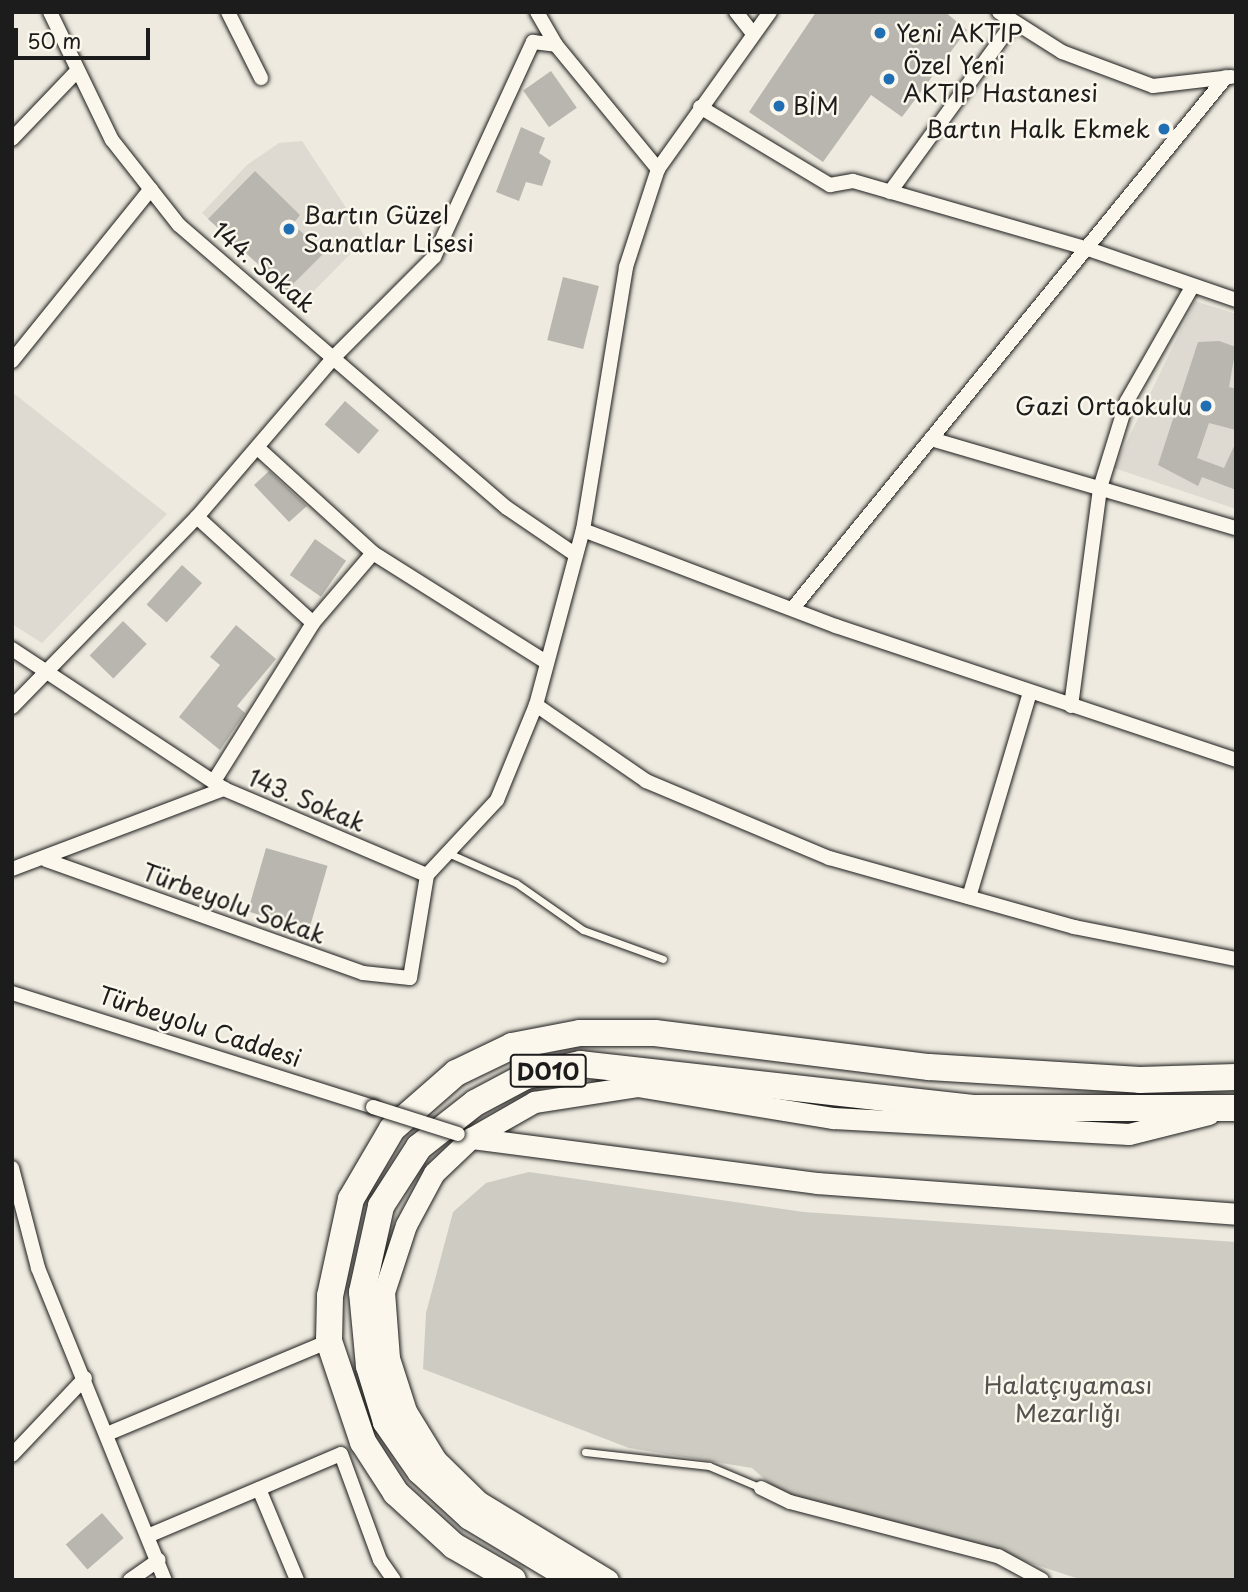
<!DOCTYPE html>
<html>
<head>
<meta charset="utf-8">
<style>
  body { margin:0 }
  #map { position:relative; width:1248px; height:1592px; overflow:hidden; background:#eeeadf; font-family:"Playpen Sans",sans-serif }
  div>[style] { position:absolute }
  .built>* { inset:0; background:#dedad1 }
  .green>* { inset:0; background:#ceccc2 }
  .building>* { inset:0; background:#b9b6af; transform-origin:0 0 }
  .roads { filter:drop-shadow(0 0 2px #1c1c1c) drop-shadow(0 0 2px #1c1c1c) }
  .lane>* { height:7px; margin:-3.5px; padding:0 3.5px; transform-origin:3.5px; border-radius:3.5px; background:#fbf7ec }
  .street>* { height:14px; margin:-7px; padding:0 7px; transform-origin:7px; border-radius:7px; background:#fbf7ec }
  .secondary>* { height:21px; margin:-10.5px; padding:0 10.5px; transform-origin:10.5px; border-radius:10.5px; background:#fbf7ec }
  .highway>* { height:26px; margin:-13px; padding:0 13px; transform-origin:13px; border-radius:13px; background:#fbf7ec }
  .bridges { filter:drop-shadow(0 0 2px #1c1c1c) drop-shadow(0 0 2px #1c1c1c) }
  .street-bridge>* { height:14px; margin:-7px; padding:0 7px; transform-origin:7px; border-radius:7px; background:#fbf7ec }
  .dots>* { width:19px; height:19px; translate:-50% -50%; box-sizing:border-box; border:4px solid #fbf7ec; border-radius:50% }
  span { translate:-50% -50%; white-space:nowrap; text-align:center; line-height:1.15; -webkit-text-stroke:5px #fbf7ec; paint-order:stroke }
  .shield-label span { padding:2px 5px; background:#fbf7ec; border:2px solid; border-radius:5px; -webkit-text-stroke-width:0 }
  .shield-label { font-size:23px; color:#1c1c1c; font-weight:700 }
  .poi-label { font-size:24px; color:#1c1c1c }
  .left { translate:0 -50%; text-align:left }
  .right { translate:-100% -50%; text-align:right }
  .street-label { font-size:24px; color:#1c1c1c }
  .park-label { font-size:24px; color:#51514e }
  .frame { position:absolute; inset:0; border:14px solid #1c1c1c; pointer-events:none }
  .scale { position:absolute; left:14px; top:28px; width:136px; height:32px; box-sizing:border-box; border:4px solid #1c1c1c; border-top:0; padding-left:9px; font-size:21px; line-height:24px; white-space:nowrap; color:#1c1c1c; -webkit-text-stroke:5px #fbf7ec; paint-order:stroke }
</style>
</head>
<body>
<div id="map">
  <div class="built">
    <div style="clip-path:polygon(302px 141px,366px 238px,301px 304px,202px 213px,247px 165px,279px 143px)"></div>
    <div style="clip-path:polygon(1195px 301px,1236px 314px,1236px 509px,1114px 468px)"></div>
    <div style="clip-path:polygon(12px 392px,167px 514px,42px 643px,12px 624px)"></div>
  </div>
  <div class="green">
    <div style="clip-path:polygon(529px 1172px,804px 1212px,1236px 1242px,1236px 1580px,1082px 1580px,936px 1532px,781px 1494px,752px 1468px,629px 1448px,423px 1369px,426px 1313px,453px 1212px,486px 1183px)"></div>
  </div>
  <div class="building">
    <div style="clip-path:polygon(816px 12px,945px 12px,967px 30px,902px 117px,871px 95px,823px 162px,749px 112px)"></div>
    <div style="left:551px;top:71px;width:45px;height:34px;rotate:55deg"></div>
    <div style="clip-path:polygon(521px 127px,545px 138px,539px 153px,551px 161px,542px 186px,526px 182px,519px 201px,496px 192px)"></div>
    <div style="clip-path:polygon(255px 171px,300px 215px,293px 224px,324px 253px,287px 290px,208px 219px)"></div>
    <div style="left:563px;top:277px;width:37px;height:65px;rotate:14deg"></div>
    <div style="clip-path:polygon(1219px 341px,1236px 347px,1229px 387px,1236px 389px,1236px 430px,1209px 423px,1197px 458px,1224px 468px,1236px 442px,1236px 490px,1202px 477px,1198px 486px,1158px 465px,1198px 342px)"></div>
    <div style="left:345px;top:401px;width:45px;height:31px;rotate:41deg"></div>
    <div style="clip-path:polygon(269px 471px,307px 506px,289px 522px,254px 485px)"></div>
    <div style="left:315px;top:539px;width:38px;height:44px;rotate:35deg"></div>
    <div style="left:182px;top:565px;width:27px;height:53px;rotate:42deg"></div>
    <div style="left:123px;top:621px;width:33px;height:48px;rotate:44deg"></div>
    <div style="clip-path:polygon(236px 625px,276px 659px,237px 706px,245px 713px,220px 750px,179px 717px,220px 665px,210px 657px)"></div>
    <div style="left:266px;top:848px;width:64px;height:66px;rotate:16deg"></div>
    <div style="left:102px;top:1513px;width:33px;height:48px;rotate:49deg"></div>
  </div>
  <div class="roads">
    <div class="lane">
      <div style="left:448px;top:853px;width:74px;rotate:23.8deg"></div>
      <div style="left:516px;top:883px;width:82px;rotate:35deg"></div>
      <div style="left:583px;top:930px;width:85px;rotate:19.9deg"></div>
      <div style="left:585px;top:1452px;width:125px;rotate:6.4deg"></div>
      <div style="left:709px;top:1466px;width:56px;rotate:22.9deg"></div>
    </div>
    <div class="street">
      <div style="left:50px;top:12px;width:142px;rotate:64.2deg"></div>
      <div style="left:112px;top:140px;width:108px;rotate:51.8deg"></div>
      <div style="left:179px;top:225px;width:433px;rotate:40.8deg"></div>
      <div style="left:507px;top:508px;width:83px;rotate:34.3deg"></div>
      <div style="left:228px;top:12px;width:74px;rotate:63.4deg"></div>
      <div style="left:537px;top:12px;width:38px;rotate:60deg"></div>
      <div style="left:736px;top:12px;width:28px;rotate:52deg"></div>
      <div style="left:999px;top:12px;width:75px;rotate:32.4deg"></div>
      <div style="left:1062px;top:52px;width:97px;rotate:20.5deg"></div>
      <div style="left:1153px;top:86px;width:79px;rotate:-6.6deg"></div>
      <div style="left:700px;top:107px;width:152px;rotate:31deg"></div>
      <div style="left:830px;top:185px;width:23px;rotate:-10deg"></div>
      <div style="left:853px;top:181px;width:245px;rotate:16.1deg"></div>
      <div style="left:1088px;top:249px;width:157px;rotate:19deg"></div>
      <div style="left:12px;top:139px;width:95px;rotate:-46.3deg"></div>
      <div style="left:890px;top:192px;width:209px;rotate:-54deg"></div>
      <div style="left:12px;top:361px;width:221px;rotate:-51.1deg"></div>
      <div style="left:931px;top:439px;width:318px;rotate:16.3deg"></div>
      <div style="left:260px;top:450px;width:153px;rotate:42.3deg"></div>
      <div style="left:373px;top:553px;width:204px;rotate:32.2deg"></div>
      <div style="left:197px;top:517px;width:157px;rotate:42.4deg"></div>
      <div style="left:583px;top:530px;width:271px;rotate:20.8deg"></div>
      <div style="left:836px;top:626px;width:422px;rotate:18.5deg"></div>
      <div style="left:793px;top:608px;width:685px;rotate:-50.8deg"></div>
      <div style="left:12px;top:649px;width:254px;rotate:33.4deg"></div>
      <div style="left:224px;top:789px;width:220px;rotate:23deg"></div>
      <div style="left:536px;top:705px;width:134px;rotate:34.6deg"></div>
      <div style="left:646px;top:781px;width:199px;rotate:22.8deg"></div>
      <div style="left:829px;top:858px;width:255px;rotate:15.7deg"></div>
      <div style="left:1074px;top:927px;width:165px;rotate:11.2deg"></div>
      <div style="left:1071px;top:706px;width:220px;rotate:-82.4deg"></div>
      <div style="left:1100px;top:488px;width:91px;rotate:-72.8deg"></div>
      <div style="left:1127px;top:401px;width:131px;rotate:-60.3deg"></div>
      <div style="left:12px;top:707px;width:265px;rotate:-45.8deg"></div>
      <div style="left:197px;top:517px;width:212px;rotate:-49.4deg"></div>
      <div style="left:335px;top:356px;width:140px;rotate:-45deg"></div>
      <div style="left:434px;top:257px;width:237px;rotate:-65.3deg"></div>
      <div style="left:533px;top:42px;width:23px;rotate:7deg"></div>
      <div style="left:556px;top:45px;width:161px;rotate:50.6deg"></div>
      <div style="left:214px;top:781px;width:186px;rotate:-57.9deg"></div>
      <div style="left:313px;top:623px;width:92px;rotate:-49.4deg"></div>
      <div style="left:46px;top:860px;width:337px;rotate:19.6deg"></div>
      <div style="left:363px;top:973px;width:47px;rotate:6.1deg"></div>
      <div style="left:410px;top:978px;width:104px;rotate:-80.6deg"></div>
      <div style="left:427px;top:875px;width:103px;rotate:-47deg"></div>
      <div style="left:497px;top:800px;width:103px;rotate:-67.7deg"></div>
      <div style="left:536px;top:705px;width:181px;rotate:-75deg"></div>
      <div style="left:583px;top:530px;width:266px;rotate:-80.7deg"></div>
      <div style="left:626px;top:267px;width:103px;rotate:-71.9deg"></div>
      <div style="left:658px;top:169px;width:193px;rotate:-54.5deg"></div>
      <div style="left:12px;top:869px;width:227px;rotate:-20.7deg"></div>
      <div style="left:969px;top:897px;width:214px;rotate:-73.4deg"></div>
      <div style="left:12px;top:993px;width:379px;rotate:17.5deg"></div>
      <div style="left:12px;top:1168px;width:103px;rotate:75.4deg"></div>
      <div style="left:38px;top:1268px;width:337px;rotate:67.9deg"></div>
      <div style="left:107px;top:1434px;width:241px;rotate:-22.7deg"></div>
      <div style="left:12px;top:1455px;width:106px;rotate:-46.5deg"></div>
      <div style="left:761px;top:1488px;width:32px;rotate:26deg"></div>
      <div style="left:790px;top:1502px;width:215px;rotate:14.6deg"></div>
      <div style="left:998px;top:1556px;width:50px;rotate:28.6deg"></div>
      <div style="left:259px;top:1489px;width:99px;rotate:67.3deg"></div>
      <div style="left:150px;top:1535px;width:207px;rotate:-23deg"></div>
      <div style="left:341px;top:1454px;width:113px;rotate:69.8deg"></div>
      <div style="left:380px;top:1560px;width:24px;rotate:55deg"></div>
      <div style="left:130px;top:1580px;width:35px;rotate:-35deg"></div>
    </div>
    <div class="secondary">
      <div style="left:471px;top:1138px;width:349px;rotate:7.4deg"></div>
      <div style="left:817px;top:1183px;width:420px;rotate:4.2deg"></div>
      <div style="left:608px;top:1580px;width:151px;rotate:-148.8deg"></div>
      <div style="left:479px;top:1502px;width:60px;rotate:-135.7deg"></div>
      <div style="left:436px;top:1460px;width:57px;rotate:-121.5deg"></div>
      <div style="left:406px;top:1411px;width:56px;rotate:-107.8deg"></div>
      <div style="left:389px;top:1358px;width:66px;rotate:-94.3deg"></div>
      <div style="left:384px;top:1292px;width:71px;rotate:-71.8deg"></div>
      <div style="left:406px;top:1225px;width:59px;rotate:-61.7deg"></div>
      <div style="left:434px;top:1173px;width:51px;rotate:-43.4deg"></div>
      <div style="left:471px;top:1138px;width:73px;rotate:-29.7deg"></div>
      <div style="left:534px;top:1102px;width:104px;rotate:-8.8deg"></div>
      <div style="left:637px;top:1086px;width:199px;rotate:9.3deg"></div>
      <div style="left:833px;top:1118px;width:296px;rotate:3.1deg"></div>
      <div style="left:1129px;top:1134px;width:82px;rotate:-14deg"></div>
    </div>
    <div class="highway">
      <div style="left:513px;top:1580px;width:68px;rotate:-150deg"></div>
      <div style="left:454px;top:1546px;width:79px;rotate:-137.6deg"></div>
      <div style="left:396px;top:1493px;width:61px;rotate:-122.9deg"></div>
      <div style="left:363px;top:1442px;width:107px;rotate:-108.6deg"></div>
      <div style="left:329px;top:1341px;width:45px;rotate:-88.7deg"></div>
      <div style="left:330px;top:1296px;width:99px;rotate:-77.8deg"></div>
      <div style="left:351px;top:1199px;width:81px;rotate:-59.6deg"></div>
      <div style="left:392px;top:1129px;width:85px;rotate:-41.2deg"></div>
      <div style="left:456px;top:1073px;width:62px;rotate:-25.7deg"></div>
      <div style="left:512px;top:1046px;width:69px;rotate:-10.8deg"></div>
      <div style="left:580px;top:1033px;width:75px"></div>
      <div style="left:655px;top:1033px;width:276px;rotate:7.1deg"></div>
      <div style="left:929px;top:1067px;width:211px;rotate:3.5deg"></div>
      <div style="left:1140px;top:1080px;width:96px;rotate:-1.8deg"></div>
      <div style="left:575px;top:1580px;width:122px;rotate:-149deg"></div>
      <div style="left:470px;top:1517px;width:68px;rotate:-137.4deg"></div>
      <div style="left:420px;top:1471px;width:60px;rotate:-124.8deg"></div>
      <div style="left:386px;top:1422px;width:59px;rotate:-106.9deg"></div>
      <div style="left:369px;top:1366px;width:74px;rotate:-95.4deg"></div>
      <div style="left:362px;top:1292px;width:88px;rotate:-77.5deg"></div>
      <div style="left:381px;top:1206px;width:70px;rotate:-57.2deg"></div>
      <div style="left:419px;top:1147px;width:71px;rotate:-38.2deg"></div>
      <div style="left:475px;top:1103px;width:58px;rotate:-27.9deg"></div>
      <div style="left:526px;top:1076px;width:56px;rotate:-12.3deg"></div>
      <div style="left:581px;top:1064px;width:397px;rotate:6.4deg"></div>
      <div style="left:976px;top:1108px;width:260px"></div>
    </div>
  </div>
  <div class="bridges">
    <div class="street-bridge">
      <div style="left:373px;top:1107px;width:89px;rotate:17.6deg"></div>
    </div>
  </div>
  <div class="dots">
    <div style="left:880px;top:33px;background:#1f6fb2"></div>
    <div style="left:889px;top:79px;background:#1f6fb2"></div>
    <div style="left:779px;top:106px;background:#1f6fb2"></div>
    <div style="left:1164px;top:129px;background:#1f6fb2"></div>
    <div style="left:289px;top:229px;background:#1f6fb2"></div>
    <div style="left:1206px;top:406px;background:#1f6fb2"></div>
  </div>
  <div class="shield-label">
    <span style="left:548px;top:1071px">D010</span>
  </div>
  <div class="poi-label">
    <span class="left" style="left:896px;top:33px">Yeni AKTIP</span>
    <span class="left" style="left:903px;top:79px">Özel Yeni<br>AKTIP Hastanesi</span>
    <span class="left" style="left:793px;top:106px">BİM</span>
    <span class="right" style="left:1150px;top:129px">Bartın Halk Ekmek</span>
    <span class="left" style="left:303px;top:229px">Bartın Güzel<br>Sanatlar Lisesi</span>
    <span class="right" style="left:1192px;top:406px">Gazi Ortaokulu</span>
  </div>
  <div class="street-label">
    <span style="left:264px;top:267px;rotate:40deg">144. Sokak</span>
    <span style="left:307px;top:800px;rotate:23deg">143. Sokak</span>
    <span style="left:234px;top:903px;rotate:20deg">Türbeyolu Sokak</span>
    <span style="left:200px;top:1026px;rotate:18deg">Türbeyolu Caddesi</span>
  </div>
  <div class="park-label">
    <span style="left:1068px;top:1399px">Halatçıyaması<br>Mezarlığı</span>
  </div>
  <div class="frame"></div>
  <div class="scale">50 m</div>
</div>
</body>
</html>
